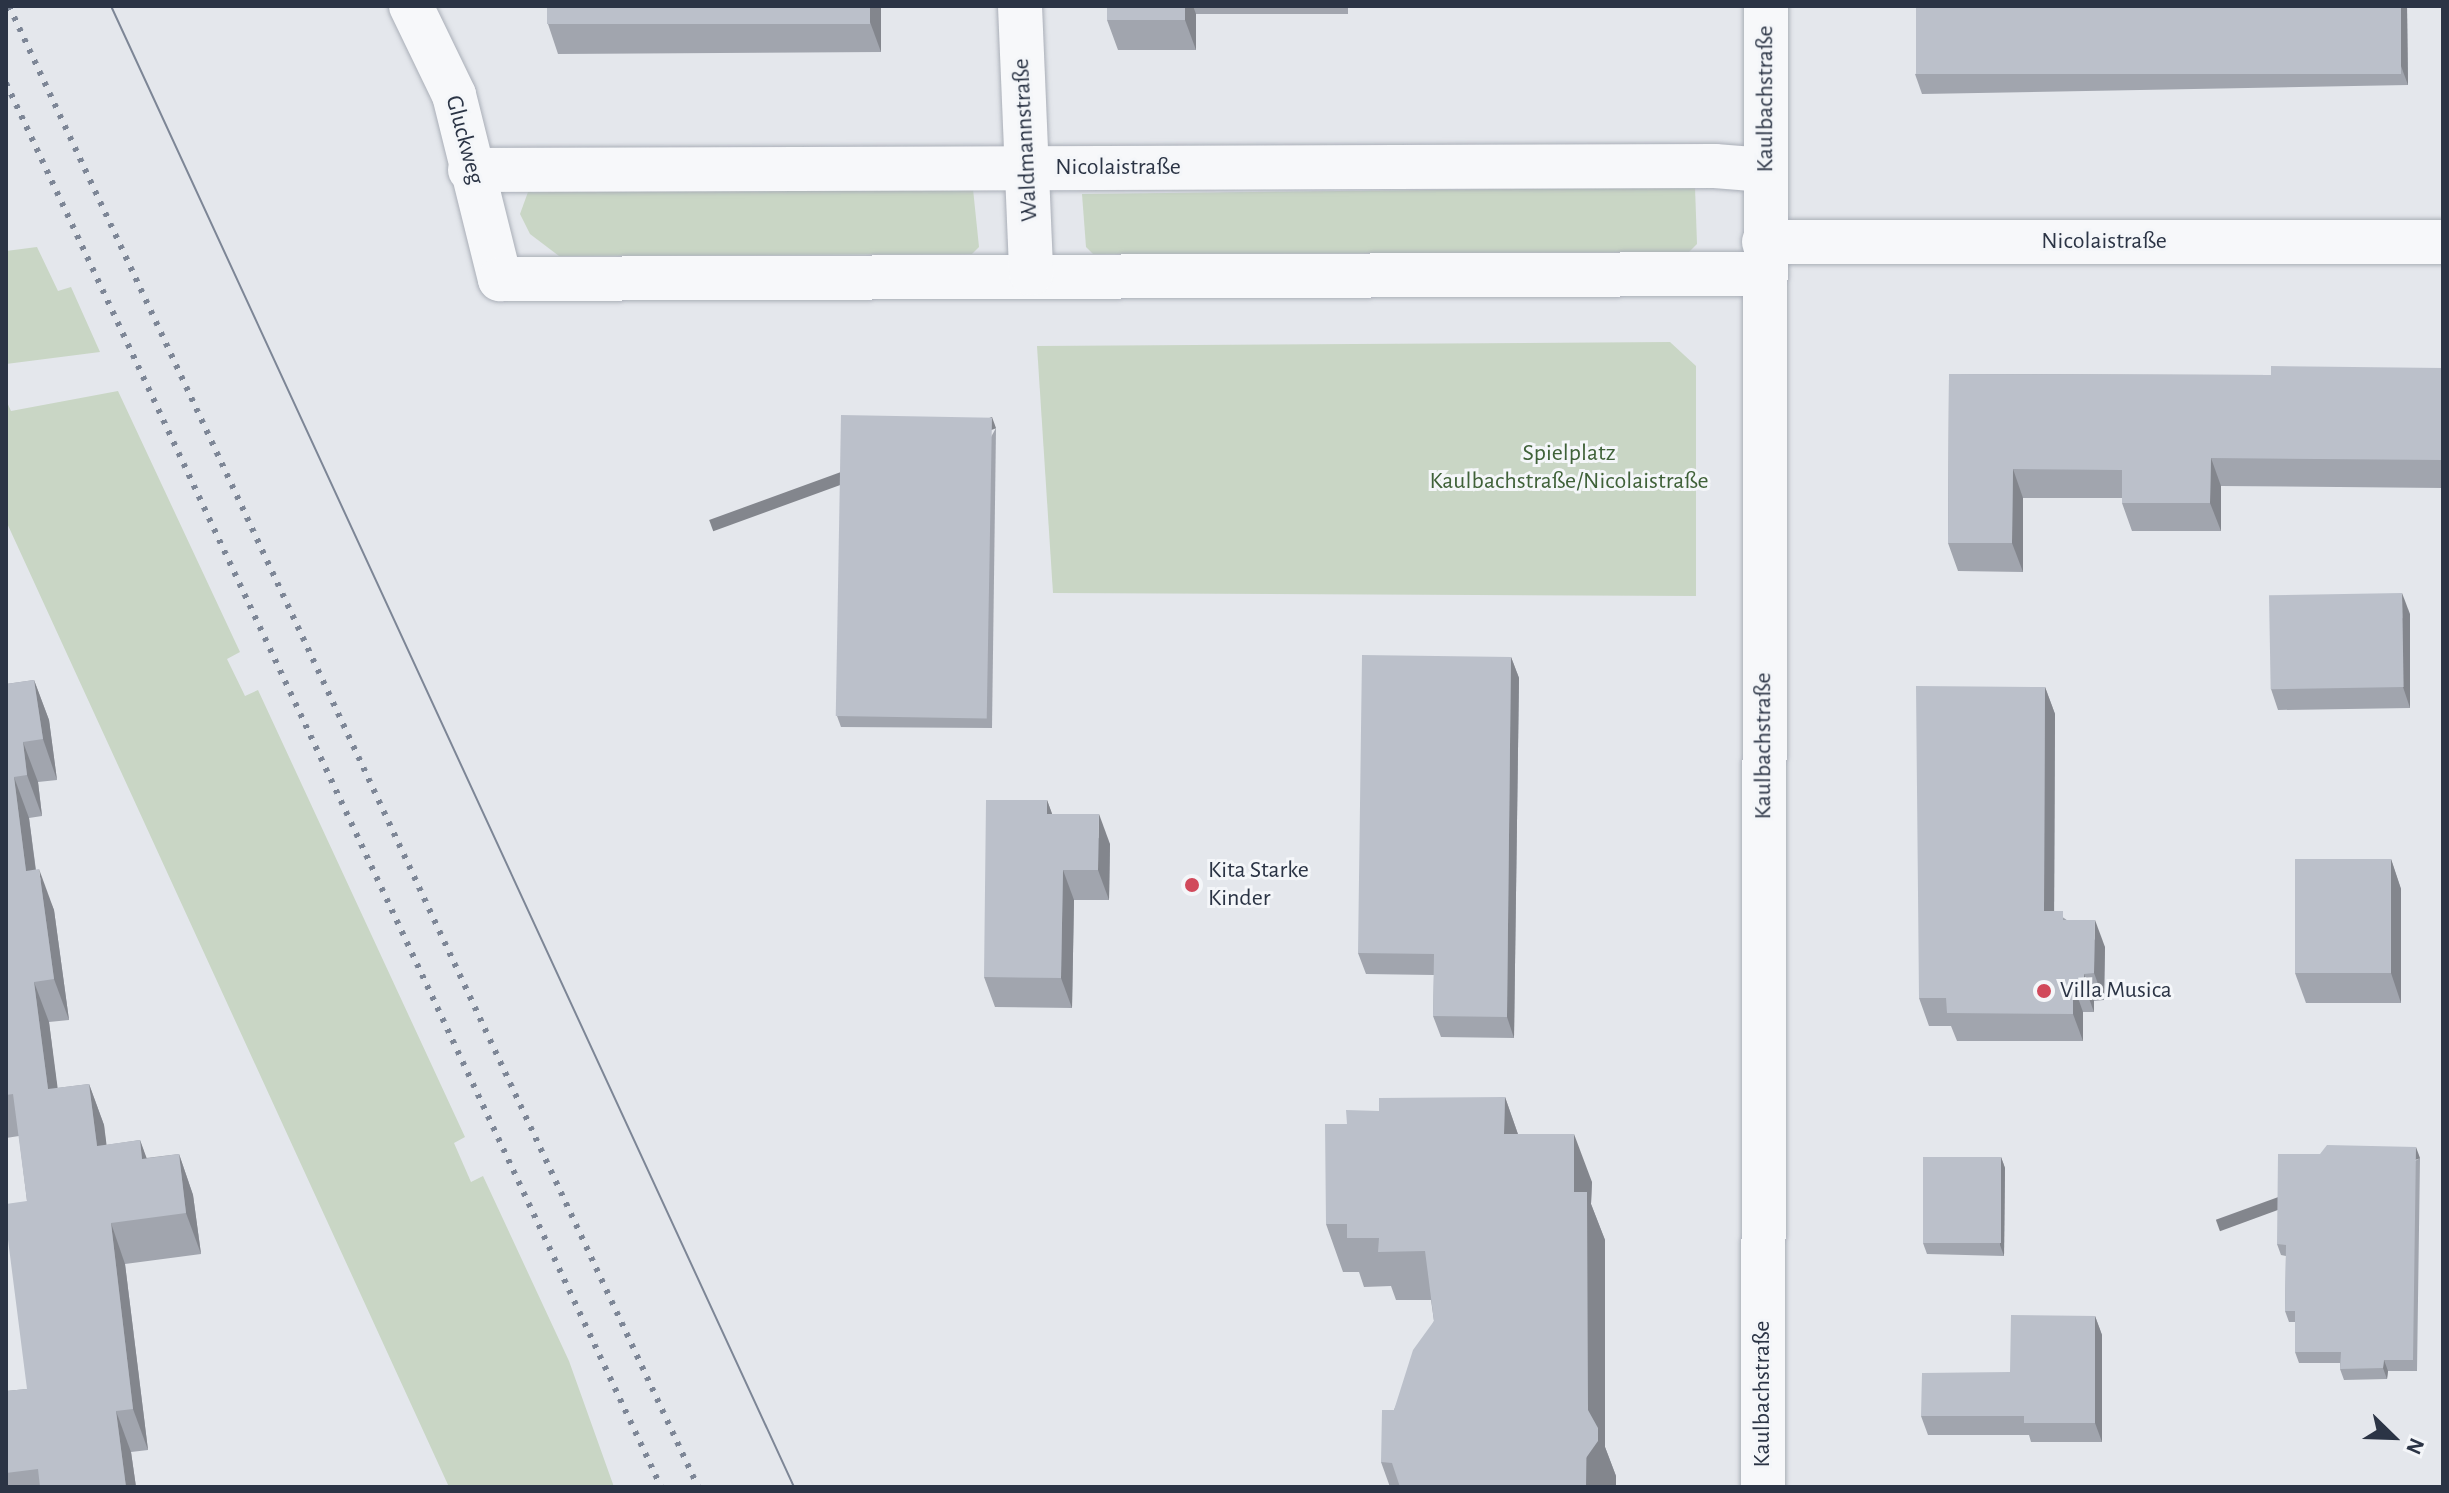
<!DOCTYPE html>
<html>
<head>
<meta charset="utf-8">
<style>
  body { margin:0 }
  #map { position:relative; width:2449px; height:1493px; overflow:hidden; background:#e4e7ec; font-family:"Alegreya Sans",sans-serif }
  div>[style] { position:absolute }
  .green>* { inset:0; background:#c9d6c5 }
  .roads { filter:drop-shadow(0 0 2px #a9aeb7) drop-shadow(0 0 2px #a9aeb7) }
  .minor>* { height:44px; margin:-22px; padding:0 22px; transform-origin:22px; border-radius:22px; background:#f7f8fa }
  .tram>* { height:2px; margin:-1px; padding:0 1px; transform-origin:1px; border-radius:1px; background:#7d8696 }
  .rail>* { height:6px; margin-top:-3px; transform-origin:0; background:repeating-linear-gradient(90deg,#7d8696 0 4px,transparent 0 12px) }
  .wall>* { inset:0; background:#a1a5ae }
  .shaded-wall>* { inset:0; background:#83868d; transform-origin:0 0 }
  .building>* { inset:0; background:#bbc0ca; transform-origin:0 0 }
  .dots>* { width:22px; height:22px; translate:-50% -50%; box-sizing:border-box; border:4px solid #f4f6f9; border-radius:50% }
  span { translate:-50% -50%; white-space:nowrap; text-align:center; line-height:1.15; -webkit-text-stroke:6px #f4f6f9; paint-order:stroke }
  .street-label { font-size:24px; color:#2b3445 }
  .park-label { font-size:24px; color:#3f6138 }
  .poi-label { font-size:24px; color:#2b3445 }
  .left { translate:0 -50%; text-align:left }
  .frame { position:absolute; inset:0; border:8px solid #2b3445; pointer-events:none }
  .north { position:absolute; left:2353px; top:1397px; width:80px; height:80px; -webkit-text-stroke:6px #f4f6f9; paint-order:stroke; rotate:113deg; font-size:22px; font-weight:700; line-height:32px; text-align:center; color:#2b3445 }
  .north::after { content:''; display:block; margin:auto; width:28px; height:36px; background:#2b3445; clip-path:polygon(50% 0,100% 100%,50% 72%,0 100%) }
</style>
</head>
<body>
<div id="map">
  <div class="green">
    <div style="clip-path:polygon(1695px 187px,1697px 244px,1689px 252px,1093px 254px,1086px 247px,1082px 194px)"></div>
    <div style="clip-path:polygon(973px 189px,979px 247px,972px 254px,559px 256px,530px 234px,520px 214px,528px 192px)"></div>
    <div style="clip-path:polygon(37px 247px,58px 291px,71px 287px,100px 352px,6px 364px,6px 251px)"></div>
    <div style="clip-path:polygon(1670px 342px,1696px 366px,1696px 596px,1053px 593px,1037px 346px)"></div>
    <div style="clip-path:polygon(118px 391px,240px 652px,227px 659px,245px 696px,258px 690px,465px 1137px,454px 1143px,471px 1182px,483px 1176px,569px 1361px,614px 1487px,449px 1487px,6px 521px,6px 400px,11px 411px)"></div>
  </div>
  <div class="roads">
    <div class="minor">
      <div style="left:411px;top:6px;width:99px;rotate:64.2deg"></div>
      <div style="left:454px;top:95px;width:190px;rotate:76deg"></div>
      <div style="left:500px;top:279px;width:1265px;rotate:-0.23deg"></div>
      <div style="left:1020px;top:6px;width:268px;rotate:87.6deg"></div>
      <div style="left:470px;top:170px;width:1245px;rotate:-0.18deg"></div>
      <div style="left:1715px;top:166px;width:50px;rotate:4.6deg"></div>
      <div style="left:1764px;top:242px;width:679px"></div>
      <div style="left:1763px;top:1487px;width:1481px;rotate:-89.88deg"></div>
    </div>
  </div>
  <div class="tram">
    <div style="left:111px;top:6px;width:1631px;rotate:65.24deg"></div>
  </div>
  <div class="rail">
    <div style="left:9px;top:6px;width:1633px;rotate:65.05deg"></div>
    <div style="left:6px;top:83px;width:1549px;rotate:64.99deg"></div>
  </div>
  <div class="wall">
    <div style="clip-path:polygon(547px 6px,881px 6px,881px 52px,558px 54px,548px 24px)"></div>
    <div style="clip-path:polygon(1107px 6px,1348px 6px,1348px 14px,1196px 14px,1196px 50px,1118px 50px,1107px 20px)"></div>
    <div style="clip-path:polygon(2407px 6px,2408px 85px,1922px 94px,1915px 74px)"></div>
    <div style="clip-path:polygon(2443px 368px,2443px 488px,2221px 486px,2221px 531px,2132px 531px,2122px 503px,2122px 498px,2023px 498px,2023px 572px,1958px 571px,1948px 543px,1949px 374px,2271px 375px)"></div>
    <div style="clip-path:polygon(996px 428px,992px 728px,841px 727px,837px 716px)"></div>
    <div style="clip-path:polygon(2410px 614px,2410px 708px,2278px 710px,2271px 689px)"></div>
    <div style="clip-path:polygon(1511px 657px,1519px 678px,1514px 1038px,1441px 1037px,1433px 1016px,1434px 975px,1366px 974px,1358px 953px)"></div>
    <div style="clip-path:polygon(34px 680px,49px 720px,57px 780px,38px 782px,42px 816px,29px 818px,36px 870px,54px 910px,69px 1020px,49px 1022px,57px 1088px,89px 1084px,104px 1125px,106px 1145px,140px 1140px,146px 1158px,179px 1154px,193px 1195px,201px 1254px,125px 1264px,148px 1450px,131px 1452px,136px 1487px,6px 1487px,6px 1391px,27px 1389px,27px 1201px,19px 1136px,6px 1138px,6px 684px)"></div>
    <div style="clip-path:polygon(2045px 687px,2055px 714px,2054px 911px,2105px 947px,2104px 1000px,2094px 1001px,2094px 1012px,2083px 1012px,2083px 1041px,1957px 1041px,1951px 1026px,1929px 1026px,1919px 998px)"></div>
    <div style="clip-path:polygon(1047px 800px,1052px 814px,1110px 844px,1109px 900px,1074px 900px,1072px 1008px,995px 1007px,984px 977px)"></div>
    <div style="clip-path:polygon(2391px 859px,2401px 889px,2401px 1003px,2306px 1003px,2295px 973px)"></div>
    <div style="clip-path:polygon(1505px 1097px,1518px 1134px,1592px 1182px,1591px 1204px,1605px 1240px,1605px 1447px,1616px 1476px,1616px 1487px,1390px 1487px,1381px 1462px,1394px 1410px,1434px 1321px,1431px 1300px,1396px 1300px,1391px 1286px,1364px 1287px,1359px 1272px,1343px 1272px,1326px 1224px,1347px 1124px,1379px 1111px)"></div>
    <div style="clip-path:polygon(2001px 1157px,2005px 1168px,2004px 1256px,1927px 1254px,1923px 1243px)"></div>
    <div style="clip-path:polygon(2420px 1158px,2417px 1371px,2388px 1371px,2387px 1379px,2344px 1380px,2340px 1369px,2340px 1363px,2299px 1363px,2295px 1352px,2295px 1322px,2289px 1322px,2285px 1311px,2286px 1256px,2281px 1255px,2277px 1244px)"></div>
    <div style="clip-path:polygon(2095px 1316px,2102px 1335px,2102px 1442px,2031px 1442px,2029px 1435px,1928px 1435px,1921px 1416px,2010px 1372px)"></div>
  </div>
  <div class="shaded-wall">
    <div style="clip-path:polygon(870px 6px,881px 6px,881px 52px,870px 22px)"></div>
    <div style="clip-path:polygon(1185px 6px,1193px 6px,1196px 14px,1196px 50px,1185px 20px)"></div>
    <div style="clip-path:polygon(2401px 6px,2407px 6px,2408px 85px,2401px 66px)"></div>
    <div style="left:992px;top:417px;width:12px;height:301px;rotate:70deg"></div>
    <div style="clip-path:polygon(2211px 458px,2221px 486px,2221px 531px,2210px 503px)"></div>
    <div style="clip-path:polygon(2013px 469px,2023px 498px,2023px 572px,2012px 543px)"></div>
    <div style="clip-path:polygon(2402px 593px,2410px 614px,2410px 708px,2403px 687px)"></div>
    <div style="clip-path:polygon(1511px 657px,1519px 678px,1514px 1038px,1507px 1017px)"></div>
    <div style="clip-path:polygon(34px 680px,49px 720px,57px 780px,43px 739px)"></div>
    <div style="clip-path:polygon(2045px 687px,2055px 714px,2054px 938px,2044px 911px)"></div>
    <div style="clip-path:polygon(23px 742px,38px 782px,42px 816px,27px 775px)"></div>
    <div style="clip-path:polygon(14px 777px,29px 818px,41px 912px,26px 871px)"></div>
    <div style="clip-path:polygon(1047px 800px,1058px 830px,1047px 814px)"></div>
    <div style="clip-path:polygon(1099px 814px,1110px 844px,1109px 900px,1098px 870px)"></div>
    <div style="clip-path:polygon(2391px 859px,2401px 889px,2401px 1003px,2391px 973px)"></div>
    <div style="clip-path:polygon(39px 869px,54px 910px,69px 1020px,54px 979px)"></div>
    <div style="clip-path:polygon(1063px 870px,1074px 900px,1072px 1008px,1061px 978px)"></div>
    <div style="clip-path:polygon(2095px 920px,2105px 947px,2104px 1000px,2094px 973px)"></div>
    <div style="clip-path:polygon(2084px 974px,2094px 1001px,2094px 1012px,2084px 985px)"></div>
    <div style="clip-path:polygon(34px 982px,49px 1022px,63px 1129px,48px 1089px)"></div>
    <div style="clip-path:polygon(2073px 984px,2083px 1012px,2083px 1041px,2073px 1014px)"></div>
    <div style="clip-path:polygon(89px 1084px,104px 1125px,112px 1187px,97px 1146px)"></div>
    <div style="clip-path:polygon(1505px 1097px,1522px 1146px,1504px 1134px)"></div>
    <div style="clip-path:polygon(1574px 1134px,1592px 1182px,1591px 1204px,1605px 1240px,1605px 1447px,1616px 1476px,1616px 1487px,1586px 1487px,1588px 1410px,1574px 1192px)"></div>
    <div style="clip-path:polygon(140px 1140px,155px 1181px,142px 1159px)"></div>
    <div style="left:2416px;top:1147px;width:12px;height:213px;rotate:70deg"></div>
    <div style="clip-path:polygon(179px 1154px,193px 1195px,201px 1254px,186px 1213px)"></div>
    <div style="clip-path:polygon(2001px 1157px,2005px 1168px,2004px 1256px,2000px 1245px)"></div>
    <div style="clip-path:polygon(111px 1223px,125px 1264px,148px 1450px,133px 1409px)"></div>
    <div style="clip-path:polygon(2095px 1316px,2102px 1335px,2102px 1442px,2095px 1423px)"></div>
    <div style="clip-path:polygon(2384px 1360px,2388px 1371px,2387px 1379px,2383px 1368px)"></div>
    <div style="clip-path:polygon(116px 1411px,131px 1452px,136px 1487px,126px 1487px)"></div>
  </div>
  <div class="building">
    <div style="left:547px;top:6px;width:323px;height:18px"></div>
    <div style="left:1107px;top:6px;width:78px;height:14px"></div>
    <div style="left:1916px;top:6px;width:485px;height:68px"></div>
    <div style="clip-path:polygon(2271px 366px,2443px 368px,2443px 460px,2211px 458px,2210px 503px,2122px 503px,2122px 470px,2013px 469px,2012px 543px,1948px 543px,1949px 374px,2271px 375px)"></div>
    <div style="left:841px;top:415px;width:151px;height:301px;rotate:1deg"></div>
    <div style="left:2402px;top:593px;width:94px;height:133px;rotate:89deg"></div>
    <div style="clip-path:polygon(1362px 655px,1511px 657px,1507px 1017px,1433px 1016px,1434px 954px,1358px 953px)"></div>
    <div style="clip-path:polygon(34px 680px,43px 739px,23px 742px,27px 775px,14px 777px,26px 871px,39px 869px,54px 979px,34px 982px,48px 1089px,89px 1084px,97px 1146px,140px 1140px,142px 1159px,179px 1154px,186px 1213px,111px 1223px,133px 1409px,116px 1411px,126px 1487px,40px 1487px,38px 1469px,6px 1473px,6px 1391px,27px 1389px,6px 1224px,6px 1204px,27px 1201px,13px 1094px,6px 1095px,6px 684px)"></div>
    <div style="clip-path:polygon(1916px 686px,2045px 687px,2044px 911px,2063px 911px,2063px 920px,2095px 920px,2094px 973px,2084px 974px,2084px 985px,2073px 984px,2073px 1014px,1947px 1013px,1946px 998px,1919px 998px)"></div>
    <div style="clip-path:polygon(986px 800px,1047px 800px,1047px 814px,1099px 814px,1098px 870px,1063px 870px,1061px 978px,984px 977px)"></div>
    <div style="left:2391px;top:859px;width:114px;height:96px;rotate:90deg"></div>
    <div style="clip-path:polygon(1505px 1097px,1504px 1134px,1574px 1134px,1574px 1192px,1587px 1192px,1588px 1410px,1598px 1428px,1598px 1441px,1586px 1458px,1586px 1487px,1400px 1487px,1392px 1463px,1381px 1462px,1382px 1410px,1394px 1410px,1413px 1350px,1434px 1321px,1425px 1251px,1378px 1252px,1379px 1238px,1347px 1238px,1347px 1224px,1326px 1224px,1325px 1124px,1347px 1124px,1346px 1110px,1379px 1111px,1379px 1098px)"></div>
    <div style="clip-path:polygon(2327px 1145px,2416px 1147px,2413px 1360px,2384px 1360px,2383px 1368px,2340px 1369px,2341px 1352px,2295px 1352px,2295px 1311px,2285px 1311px,2286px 1245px,2277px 1244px,2278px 1154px,2320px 1154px)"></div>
    <div style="left:1923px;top:1157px;width:78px;height:86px"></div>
    <div style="clip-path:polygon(2011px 1315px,2095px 1316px,2095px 1423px,2024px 1423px,2024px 1416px,1921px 1416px,1922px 1373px,2010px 1372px)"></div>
  </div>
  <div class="dots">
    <div style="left:1192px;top:885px;background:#d1495b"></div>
    <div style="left:2044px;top:991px;background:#d1495b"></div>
  </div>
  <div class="street-label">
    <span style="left:1766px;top:99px;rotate:-90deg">Kaulbachstraße</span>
    <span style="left:464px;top:140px;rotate:75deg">Gluckweg</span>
    <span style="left:1026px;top:140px;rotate:-93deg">Waldmannstraße</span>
    <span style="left:1118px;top:168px">Nicolaistraße</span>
    <span style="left:2104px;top:242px">Nicolaistraße</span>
    <span style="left:1764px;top:746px;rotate:-90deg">Kaulbachstraße</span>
    <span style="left:1763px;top:1394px;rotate:-90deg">Kaulbachstraße</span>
  </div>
  <div class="park-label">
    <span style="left:1569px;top:468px">Spielplatz<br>Kaulbachstraße/Nicolaistraße</span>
  </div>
  <div class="poi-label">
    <span class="left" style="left:1208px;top:885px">Kita Starke<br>Kinder</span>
    <span class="left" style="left:2060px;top:991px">Villa Musica</span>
  </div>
  <div class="frame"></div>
  <div class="north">N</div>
</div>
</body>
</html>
